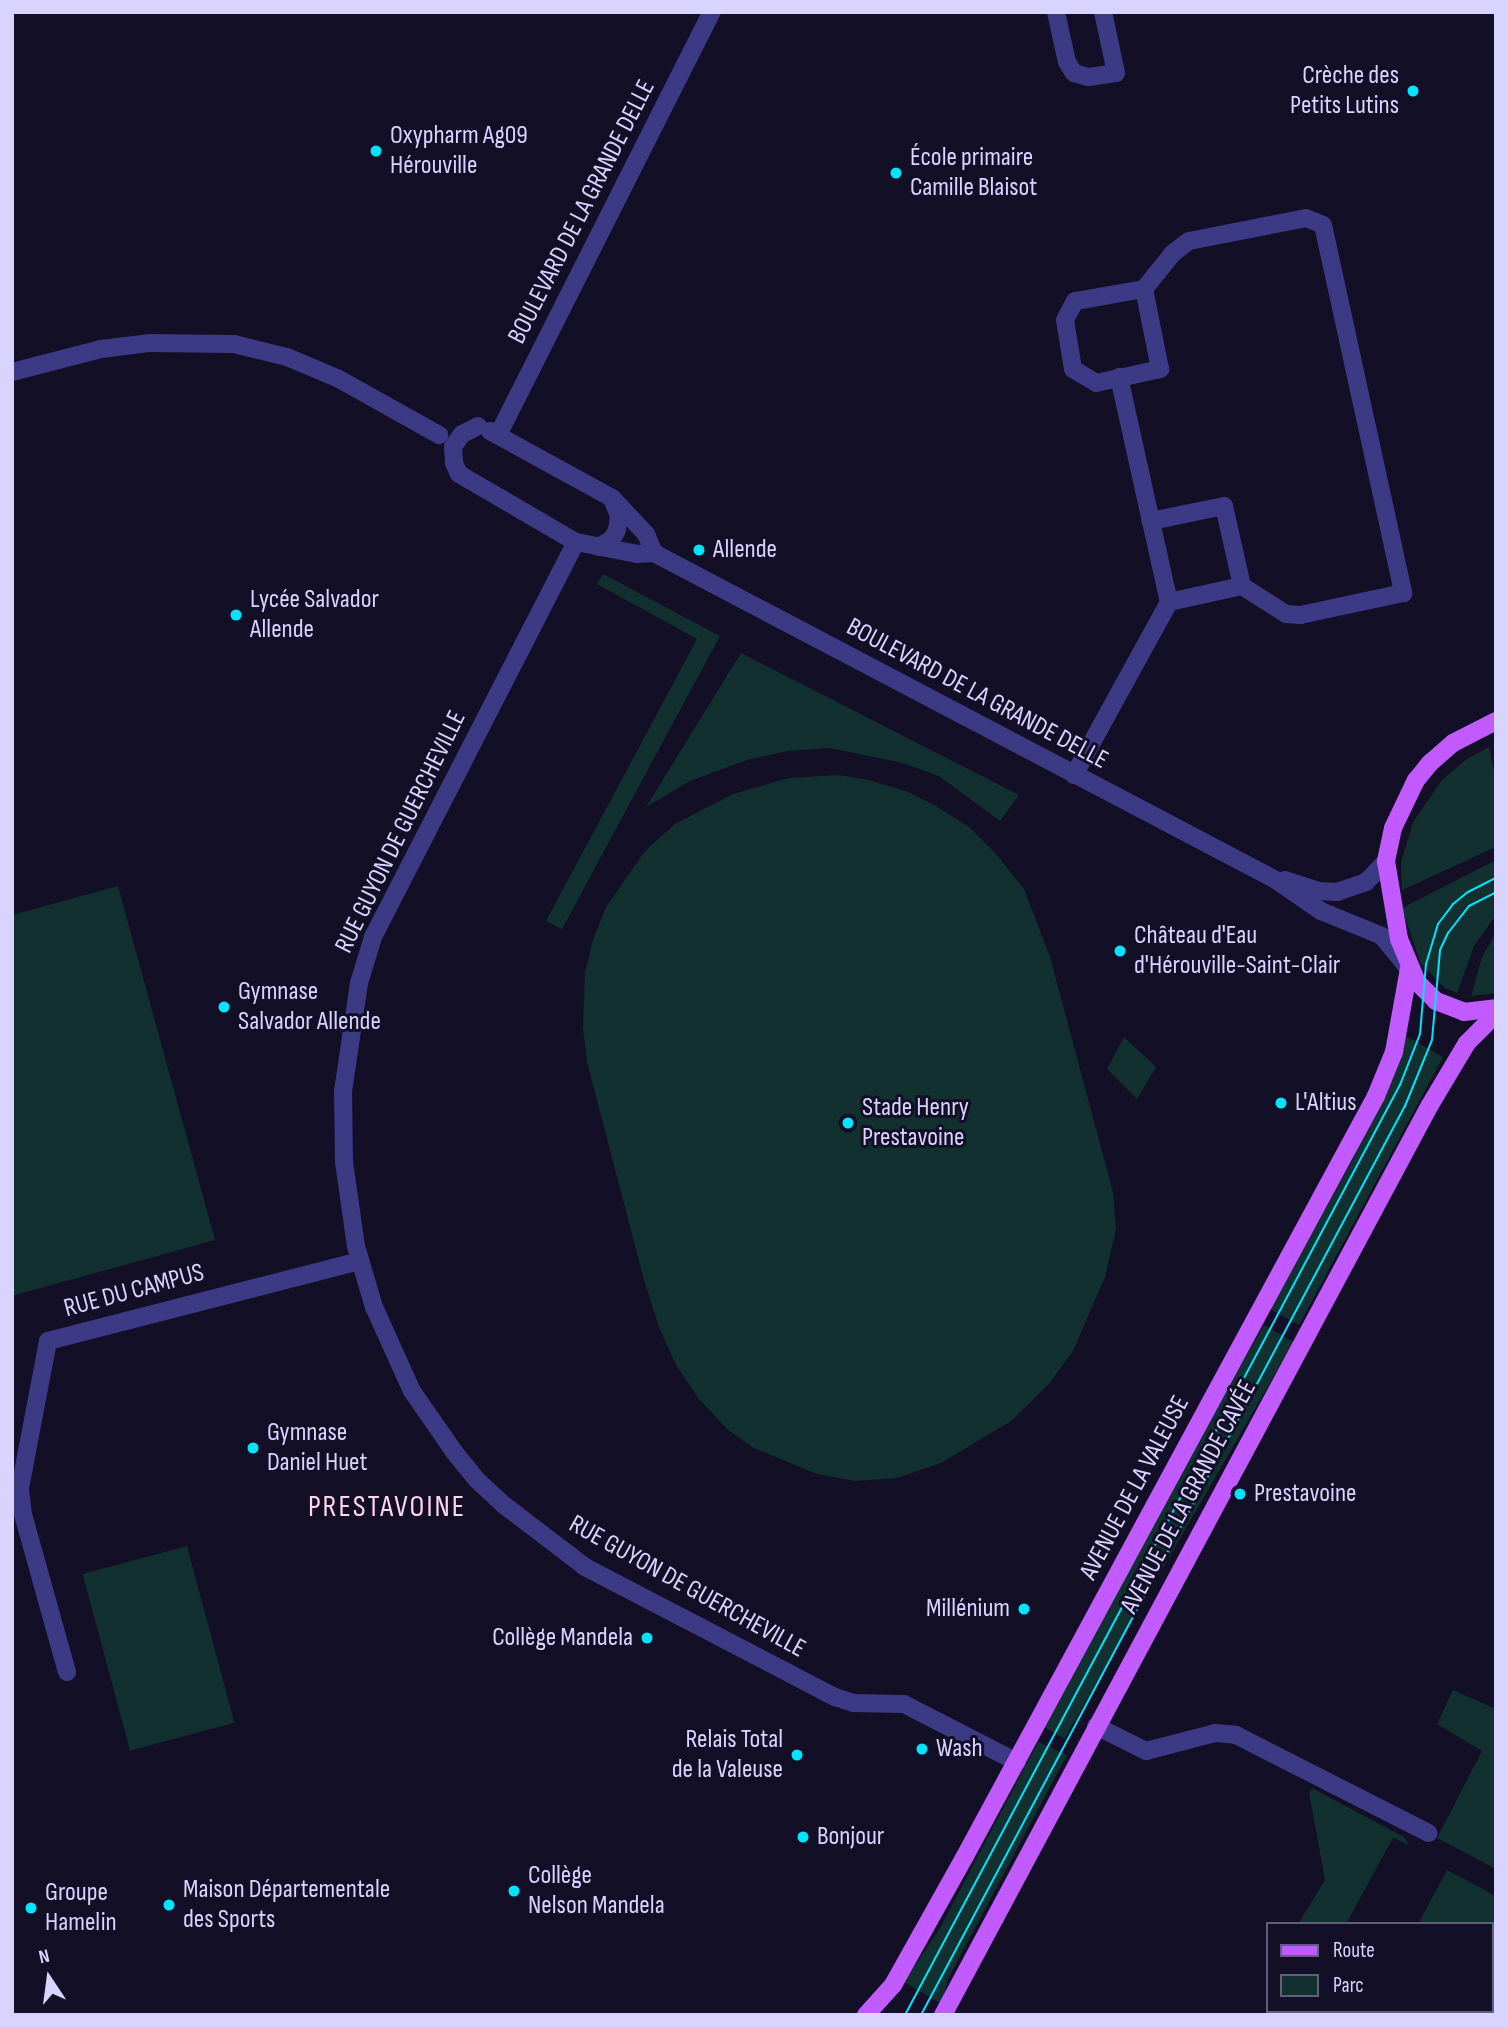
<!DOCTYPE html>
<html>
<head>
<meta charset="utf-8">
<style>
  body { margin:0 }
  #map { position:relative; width:1508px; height:2027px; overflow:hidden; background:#130f26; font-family:"Sofia Sans Condensed",sans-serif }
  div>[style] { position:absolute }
  .green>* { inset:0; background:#12302f; transform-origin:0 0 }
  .minor>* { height:18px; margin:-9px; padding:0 9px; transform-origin:9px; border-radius:9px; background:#3d3a85 }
  .major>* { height:18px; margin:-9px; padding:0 9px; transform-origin:9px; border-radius:9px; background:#c25bff }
  .tram>* { height:2px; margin:-1px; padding:0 1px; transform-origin:1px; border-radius:1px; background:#00e5ff }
  .dots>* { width:19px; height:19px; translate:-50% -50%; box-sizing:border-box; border:4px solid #130f26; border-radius:50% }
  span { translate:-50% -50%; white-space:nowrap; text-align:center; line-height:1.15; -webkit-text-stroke:6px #130f26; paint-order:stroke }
  .poi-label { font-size:26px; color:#d9d4ff }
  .right { translate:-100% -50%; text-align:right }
  .left { translate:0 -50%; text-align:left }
  .street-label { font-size:26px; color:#d9d4ff }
  .quarter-label { font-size:30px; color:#ffd6f0; letter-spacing:2px }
  .frame { position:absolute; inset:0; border:14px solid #d9d4ff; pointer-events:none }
  .legend { position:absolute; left:1266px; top:1922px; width:228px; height:91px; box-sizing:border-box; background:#130f26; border:2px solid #625e7d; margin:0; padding:9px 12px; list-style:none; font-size:21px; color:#d9d4ff }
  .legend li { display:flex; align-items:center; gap:14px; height:35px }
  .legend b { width:35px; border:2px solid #625e7d }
  .north { position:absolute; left:14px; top:1943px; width:70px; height:70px; -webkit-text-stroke:5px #130f26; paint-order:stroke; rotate:347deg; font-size:19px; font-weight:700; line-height:28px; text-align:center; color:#d9d4ff }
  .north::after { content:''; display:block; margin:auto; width:24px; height:32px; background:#d9d4ff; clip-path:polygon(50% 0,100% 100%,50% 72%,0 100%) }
</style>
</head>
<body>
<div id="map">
  <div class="green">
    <div style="clip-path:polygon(603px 574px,720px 636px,562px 929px,546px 921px,697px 639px,597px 584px)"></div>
    <div style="clip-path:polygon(741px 653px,1019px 795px,1000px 821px,939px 776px,903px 763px,830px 748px,788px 751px,747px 760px,690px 781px,646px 807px)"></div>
    <div style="clip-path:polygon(1489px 747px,1496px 783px,1496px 847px,1402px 890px,1401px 862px,1413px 822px,1442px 780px,1467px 759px)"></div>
    <div style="clip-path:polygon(838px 775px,868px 780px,906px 791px,936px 806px,969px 827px,996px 854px,1024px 889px,1050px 957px,1113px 1192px,1116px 1229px,1105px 1277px,1073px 1351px,1048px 1385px,1011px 1421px,941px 1463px,897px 1478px,855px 1481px,817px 1474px,754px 1448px,728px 1430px,699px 1399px,676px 1365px,659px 1327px,644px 1280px,587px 1062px,583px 1028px,585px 972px,593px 940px,606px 907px,645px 851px,675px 824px,733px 794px,789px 778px)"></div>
    <div style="clip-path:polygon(1496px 860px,1496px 915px,1474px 946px,1457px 993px,1445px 988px,1421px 964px,1402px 908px)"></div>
    <div style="clip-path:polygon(118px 886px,215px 1240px,12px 1296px,12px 915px)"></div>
    <div style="clip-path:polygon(1496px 932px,1496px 993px,1471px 996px,1482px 957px)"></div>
    <div style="clip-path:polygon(1406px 1036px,1443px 1057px,1299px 1325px,1270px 1309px,1351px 1163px,1395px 1073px)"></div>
    <div style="clip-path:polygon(1124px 1037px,1156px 1067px,1137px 1099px,1107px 1069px)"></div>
    <div style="left:1264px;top:1325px;width:34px;height:458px;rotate:30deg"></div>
    <div style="left:187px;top:1546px;width:183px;height:108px;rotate:75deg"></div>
    <div style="clip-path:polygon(1453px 1690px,1496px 1709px,1496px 1869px,1437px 1838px,1482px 1751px,1437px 1724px)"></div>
    <div style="clip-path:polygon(1038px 1742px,1067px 1755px,948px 1979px,942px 2004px,904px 1982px,940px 1928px)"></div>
    <div style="clip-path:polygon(1312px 1788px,1404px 1837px,1409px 1845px,1393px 1838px,1346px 1924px,1298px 1924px,1325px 1880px,1309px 1792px)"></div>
    <div style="clip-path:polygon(1447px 1870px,1496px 1896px,1496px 1965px,1492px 1971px,1492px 1924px,1418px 1924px)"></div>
  </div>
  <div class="minor">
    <div style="left:1056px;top:12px;width:51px;rotate:77.6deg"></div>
    <div style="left:1067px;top:62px;width:13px;rotate:58deg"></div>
    <div style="left:1074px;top:73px;width:15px;rotate:16deg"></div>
    <div style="left:1088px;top:77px;width:28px;rotate:-8deg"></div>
    <div style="left:1116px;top:73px;width:62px;rotate:-102deg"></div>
    <div style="left:1144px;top:289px;width:70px;rotate:170.1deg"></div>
    <div style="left:1075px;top:301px;width:21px;rotate:118deg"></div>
    <div style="left:1065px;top:320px;width:50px;rotate:80.7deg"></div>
    <div style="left:1073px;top:369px;width:27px;rotate:31deg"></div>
    <div style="left:1096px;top:383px;width:66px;rotate:-12.3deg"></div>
    <div style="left:1160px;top:369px;width:82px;rotate:-101.3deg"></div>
    <div style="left:1144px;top:289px;width:46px;rotate:-51.1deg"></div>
    <div style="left:1173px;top:253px;width:20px;rotate:-37deg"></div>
    <div style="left:1189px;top:241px;width:119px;rotate:-11.1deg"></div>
    <div style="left:1306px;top:218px;width:18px;rotate:22deg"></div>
    <div style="left:1323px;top:225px;width:377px;rotate:77.7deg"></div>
    <div style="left:1403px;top:593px;width:105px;rotate:167.9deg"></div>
    <div style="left:1300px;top:615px;width:14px;rotate:-176deg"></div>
    <div style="left:1286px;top:614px;width:52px;rotate:-147.5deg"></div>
    <div style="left:12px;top:372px;width:92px;rotate:-14.5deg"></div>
    <div style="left:101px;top:349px;width:48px;rotate:-7.1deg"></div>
    <div style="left:149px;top:343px;width:85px;rotate:0.7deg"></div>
    <div style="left:234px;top:344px;width:55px;rotate:13.8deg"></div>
    <div style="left:287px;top:357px;width:56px;rotate:22.9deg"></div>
    <div style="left:339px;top:379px;width:115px;rotate:29.2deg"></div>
    <div style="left:1119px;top:377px;width:230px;rotate:77.5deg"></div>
    <div style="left:478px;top:426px;width:18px;rotate:153deg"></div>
    <div style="left:462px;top:434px;width:16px;rotate:125deg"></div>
    <div style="left:453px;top:447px;width:16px;rotate:86deg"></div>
    <div style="left:454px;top:463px;width:12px;rotate:66deg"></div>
    <div style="left:459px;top:474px;width:135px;rotate:30.2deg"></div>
    <div style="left:576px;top:542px;width:62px;rotate:11.1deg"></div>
    <div style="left:637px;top:554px;width:17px;rotate:-3deg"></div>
    <div style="left:654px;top:553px;width:703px;rotate:27.73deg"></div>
    <div style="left:1276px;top:880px;width:55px;rotate:34.6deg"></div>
    <div style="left:1321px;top:911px;width:66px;rotate:22.3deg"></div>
    <div style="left:1382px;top:936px;width:43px;rotate:50.7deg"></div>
    <div style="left:490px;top:431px;width:139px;rotate:28.8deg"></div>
    <div style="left:612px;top:498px;width:50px;rotate:46.6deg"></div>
    <div style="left:646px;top:534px;width:21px;rotate:67deg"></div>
    <div style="left:498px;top:435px;width:474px;rotate:-63.2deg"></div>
    <div style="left:576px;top:542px;width:444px;rotate:117.2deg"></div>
    <div style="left:373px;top:937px;width:48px;rotate:106.9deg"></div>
    <div style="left:359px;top:983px;width:109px;rotate:98.4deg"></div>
    <div style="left:343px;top:1091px;width:71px;rotate:89.2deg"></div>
    <div style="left:344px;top:1162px;width:85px;rotate:81.9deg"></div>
    <div style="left:356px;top:1246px;width:64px;rotate:73.6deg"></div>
    <div style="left:374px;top:1307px;width:92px;rotate:65.7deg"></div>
    <div style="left:412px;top:1391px;width:75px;rotate:55.3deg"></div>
    <div style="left:455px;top:1453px;width:35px;rotate:51deg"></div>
    <div style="left:477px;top:1480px;width:37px;rotate:43deg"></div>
    <div style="left:504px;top:1505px;width:102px;rotate:37.4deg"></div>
    <div style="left:585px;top:1567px;width:282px;rotate:27.5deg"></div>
    <div style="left:835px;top:1697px;width:19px;rotate:18deg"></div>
    <div style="left:853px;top:1703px;width:51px;rotate:1.1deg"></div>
    <div style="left:904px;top:1704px;width:127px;rotate:27.2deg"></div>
    <div style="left:599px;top:547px;width:15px;rotate:-32deg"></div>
    <div style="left:612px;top:539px;width:10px;rotate:-61deg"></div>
    <div style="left:617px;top:530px;width:14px;rotate:-82deg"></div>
    <div style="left:619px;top:516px;width:16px;rotate:-112deg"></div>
    <div style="left:1074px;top:775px;width:197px;rotate:-61.2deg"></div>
    <div style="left:1169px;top:602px;width:75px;rotate:-12.4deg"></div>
    <div style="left:1242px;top:586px;width:82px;rotate:-102.7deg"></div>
    <div style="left:1224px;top:506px;width:75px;rotate:168.4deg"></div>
    <div style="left:1285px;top:880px;width:35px;rotate:18deg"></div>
    <div style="left:1318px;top:891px;width:19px;rotate:3deg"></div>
    <div style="left:1337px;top:892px;width:31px;rotate:-19deg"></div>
    <div style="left:1366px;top:882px;width:29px;rotate:-46deg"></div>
    <div style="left:67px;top:1672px;width:164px;rotate:-105.6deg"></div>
    <div style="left:23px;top:1514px;width:26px;rotate:-97deg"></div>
    <div style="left:20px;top:1488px;width:150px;rotate:-79.2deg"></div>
    <div style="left:48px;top:1341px;width:322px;rotate:-14.4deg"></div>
    <div style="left:1096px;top:1726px;width:56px;rotate:26.6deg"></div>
    <div style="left:1146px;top:1751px;width:71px;rotate:-14.6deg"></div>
    <div style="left:1215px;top:1733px;width:21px;rotate:5deg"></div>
    <div style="left:1236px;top:1735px;width:216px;rotate:27deg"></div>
  </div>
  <div class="major">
    <div style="left:1496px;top:721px;width:48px;rotate:152.9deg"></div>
    <div style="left:1453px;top:743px;width:30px;rotate:139deg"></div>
    <div style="left:1430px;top:763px;width:22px;rotate:129deg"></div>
    <div style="left:1416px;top:780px;width:53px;rotate:115.6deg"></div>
    <div style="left:1393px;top:828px;width:34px;rotate:102deg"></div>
    <div style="left:1386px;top:861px;width:79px;rotate:80.5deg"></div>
    <div style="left:1399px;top:939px;width:47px;rotate:67.3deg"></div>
    <div style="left:1417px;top:982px;width:27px;rotate:45deg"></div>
    <div style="left:1436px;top:1001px;width:30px;rotate:21deg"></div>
    <div style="left:1464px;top:1012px;width:32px;rotate:-7deg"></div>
    <div style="left:866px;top:2015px;width:40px;rotate:-48deg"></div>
    <div style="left:893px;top:1985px;width:145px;rotate:-60.8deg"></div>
    <div style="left:964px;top:1858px;width:866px;rotate:-61.6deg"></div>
    <div style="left:1376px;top:1096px;width:48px;rotate:-67.8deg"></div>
    <div style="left:1394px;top:1052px;width:84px;rotate:-79.8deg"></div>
    <div style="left:943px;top:2015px;width:1032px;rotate:-61.85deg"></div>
    <div style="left:1430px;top:1105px;width:72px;rotate:-59.2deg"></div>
    <div style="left:1467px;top:1043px;width:41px;rotate:-45deg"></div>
  </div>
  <div class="tram">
    <div style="left:905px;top:2015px;width:1054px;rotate:-61.98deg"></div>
    <div style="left:1400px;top:1085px;width:55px;rotate:-68.6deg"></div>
    <div style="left:1420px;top:1034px;width:70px;rotate:-85.1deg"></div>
    <div style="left:1426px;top:964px;width:42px;rotate:-73.3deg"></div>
    <div style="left:1438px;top:924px;width:25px;rotate:-53deg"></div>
    <div style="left:1453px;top:904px;width:19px;rotate:-39deg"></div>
    <div style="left:1468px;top:892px;width:31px;rotate:-27deg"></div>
    <div style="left:921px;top:2015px;width:1030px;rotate:-61.97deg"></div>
    <div style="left:1405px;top:1106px;width:71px;rotate:-67.8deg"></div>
    <div style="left:1432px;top:1040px;width:90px;rotate:-84.9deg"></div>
    <div style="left:1440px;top:950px;width:19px;rotate:-65deg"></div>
    <div style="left:1448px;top:933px;width:34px;rotate:-52deg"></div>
    <div style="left:1469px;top:906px;width:30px;rotate:-27deg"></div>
  </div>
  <div class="dots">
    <div style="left:1413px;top:91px;background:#00e5ff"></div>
    <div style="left:376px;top:151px;background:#00e5ff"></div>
    <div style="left:896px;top:173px;background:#00e5ff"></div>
    <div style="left:699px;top:550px;background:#00e5ff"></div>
    <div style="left:236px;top:615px;background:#00e5ff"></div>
    <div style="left:1120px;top:951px;background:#00e5ff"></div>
    <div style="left:224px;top:1007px;background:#00e5ff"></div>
    <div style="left:1281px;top:1103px;background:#00e5ff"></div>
    <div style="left:848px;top:1123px;background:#00e5ff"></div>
    <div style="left:253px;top:1448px;background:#00e5ff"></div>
    <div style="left:1240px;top:1494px;background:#00e5ff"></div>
    <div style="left:1024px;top:1609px;background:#00e5ff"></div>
    <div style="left:647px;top:1638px;background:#00e5ff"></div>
    <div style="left:922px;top:1749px;background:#00e5ff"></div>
    <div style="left:797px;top:1755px;background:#00e5ff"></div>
    <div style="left:803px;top:1837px;background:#00e5ff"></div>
    <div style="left:514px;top:1891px;background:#00e5ff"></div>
    <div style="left:169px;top:1905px;background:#00e5ff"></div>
    <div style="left:31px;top:1908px;background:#00e5ff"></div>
  </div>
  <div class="poi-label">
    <span class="right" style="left:1399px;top:91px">Crèche des<br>Petits Lutins</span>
    <span class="left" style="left:390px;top:151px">Oxypharm Ag09<br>Hérouville</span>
    <span class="left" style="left:910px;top:173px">École primaire<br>Camille Blaisot</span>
    <span class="left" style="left:713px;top:550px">Allende</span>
    <span class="left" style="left:250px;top:615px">Lycée Salvador<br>Allende</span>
    <span class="left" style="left:1134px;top:951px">Château d'Eau<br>d'Hérouville-Saint-Clair</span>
    <span class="left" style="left:238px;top:1007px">Gymnase<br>Salvador Allende</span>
    <span class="left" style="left:1295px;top:1103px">L'Altius</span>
    <span class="left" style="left:862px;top:1123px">Stade Henry<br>Prestavoine</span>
    <span class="left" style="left:267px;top:1448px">Gymnase<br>Daniel Huet</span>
    <span class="left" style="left:1254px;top:1494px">Prestavoine</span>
    <span class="right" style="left:1010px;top:1609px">Millénium</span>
    <span class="right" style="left:633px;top:1638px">Collège Mandela</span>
    <span class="right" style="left:783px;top:1755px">Relais Total<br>de la Valeuse</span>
    <span class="left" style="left:936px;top:1749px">Wash</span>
    <span class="left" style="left:817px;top:1837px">Bonjour</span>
    <span class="left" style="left:528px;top:1891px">Collège<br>Nelson Mandela</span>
    <span class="left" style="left:183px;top:1905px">Maison Départementale<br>des Sports</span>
    <span class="left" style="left:45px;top:1908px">Groupe<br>Hamelin</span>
  </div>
  <div class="street-label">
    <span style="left:582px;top:212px;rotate:-63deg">BOULEVARD DE LA GRANDE DELLE</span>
    <span style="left:977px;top:694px;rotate:28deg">BOULEVARD DE LA GRANDE DELLE</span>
    <span style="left:401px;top:832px;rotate:-64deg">RUE GUYON DE GUERCHEVILLE</span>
    <span style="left:134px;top:1291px;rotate:-15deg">RUE DU CAMPUS</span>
    <span style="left:1135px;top:1488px;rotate:-62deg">AVENUE DE LA VALEUSE</span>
    <span style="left:1189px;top:1497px;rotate:-62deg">AVENUE DE LA GRANDE CAVÉE</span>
    <span style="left:687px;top:1587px;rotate:29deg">RUE GUYON DE GUERCHEVILLE</span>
  </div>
  <div class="quarter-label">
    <span style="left:387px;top:1507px">PRESTAVOINE</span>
  </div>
  <div class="frame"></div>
  <ul class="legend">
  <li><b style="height:9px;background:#c25bff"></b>Route</li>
  <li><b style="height:19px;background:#12302f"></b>Parc</li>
  </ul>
  <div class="north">N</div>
</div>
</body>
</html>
